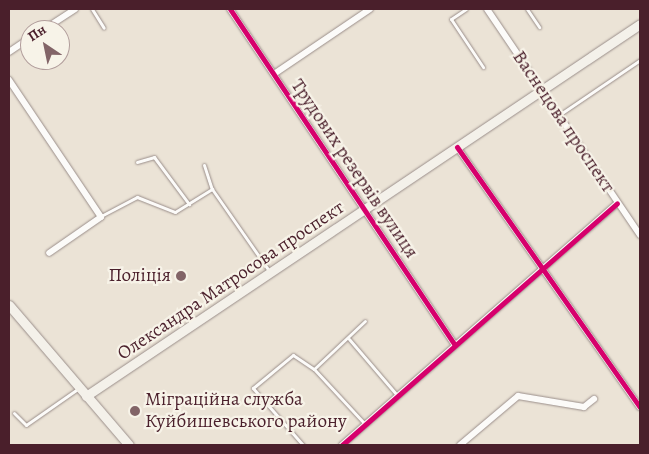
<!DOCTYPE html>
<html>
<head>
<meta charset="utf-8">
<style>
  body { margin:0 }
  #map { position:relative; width:649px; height:454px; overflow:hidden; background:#ebe3d6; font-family:Alegreya,serif }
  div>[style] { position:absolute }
  .roads { filter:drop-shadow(0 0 1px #9a8e8a) drop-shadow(0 0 1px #9a8e8a) }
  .service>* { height:3px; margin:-1.5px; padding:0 1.5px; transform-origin:1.5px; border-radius:1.5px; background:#fcfbf9 }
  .minor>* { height:6px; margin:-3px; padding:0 3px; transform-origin:3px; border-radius:3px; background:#fcfbf9 }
  .secondary>* { height:9px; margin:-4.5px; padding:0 4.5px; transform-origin:4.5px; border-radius:4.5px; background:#f4f1ea }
  .cycleway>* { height:5px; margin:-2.5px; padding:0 2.5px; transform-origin:2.5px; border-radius:2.5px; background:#d6006c }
  .dots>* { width:14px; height:14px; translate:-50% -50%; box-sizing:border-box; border:2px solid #f7f3e8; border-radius:50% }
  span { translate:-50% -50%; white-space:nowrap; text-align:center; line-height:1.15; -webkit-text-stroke:4.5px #f7f3e8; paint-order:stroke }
  .street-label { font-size:19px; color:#4a1f2b }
  .poi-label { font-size:19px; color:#4a1f2b }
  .right { translate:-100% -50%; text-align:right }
  .left { translate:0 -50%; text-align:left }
  .frame { position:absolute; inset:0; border:10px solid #4a1f2b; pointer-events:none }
  .north { position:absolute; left:20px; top:20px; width:50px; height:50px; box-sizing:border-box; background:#f7f3e8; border:1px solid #b29e9c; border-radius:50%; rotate:326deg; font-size:14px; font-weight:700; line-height:20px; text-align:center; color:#4a1f2b }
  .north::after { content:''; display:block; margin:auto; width:18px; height:22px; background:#826467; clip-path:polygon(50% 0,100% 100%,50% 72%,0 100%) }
</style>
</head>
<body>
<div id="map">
  <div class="roads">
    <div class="service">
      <div style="left:92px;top:9px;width:22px;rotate:58deg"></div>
      <div style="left:466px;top:9px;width:18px;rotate:146deg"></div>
      <div style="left:451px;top:19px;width:58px;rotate:56.3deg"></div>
      <div style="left:527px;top:9px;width:22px;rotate:56deg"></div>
      <div style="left:559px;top:115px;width:98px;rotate:-34.2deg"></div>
      <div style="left:137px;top:162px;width:18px;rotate:-16deg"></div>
      <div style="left:154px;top:157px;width:59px;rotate:53.3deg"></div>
      <div style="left:204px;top:165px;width:25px;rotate:72deg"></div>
      <div style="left:212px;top:189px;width:101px;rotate:55.1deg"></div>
      <div style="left:101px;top:216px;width:41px;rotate:-27.8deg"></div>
      <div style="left:137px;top:197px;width:41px;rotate:21.5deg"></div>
      <div style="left:175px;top:212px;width:44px;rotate:-31.9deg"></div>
      <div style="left:349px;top:339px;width:74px;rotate:49.4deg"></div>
      <div style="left:314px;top:369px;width:70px;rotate:-43.3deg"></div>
      <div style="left:14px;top:413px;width:17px;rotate:45deg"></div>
      <div style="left:26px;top:425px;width:65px;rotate:-34.9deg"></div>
      <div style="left:303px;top:445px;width:76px;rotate:-131.3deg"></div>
      <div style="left:253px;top:388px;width:52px;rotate:-39.5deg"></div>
      <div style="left:293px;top:355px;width:25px;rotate:34deg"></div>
      <div style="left:314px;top:369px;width:75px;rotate:47.2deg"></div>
    </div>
    <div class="minor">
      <div style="left:230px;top:9px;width:404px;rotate:56.2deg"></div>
      <div style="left:487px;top:9px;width:273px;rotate:55.9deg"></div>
      <div style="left:43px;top:30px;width:38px;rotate:-33deg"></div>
      <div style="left:9px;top:52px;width:25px;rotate:-34deg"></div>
      <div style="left:274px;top:74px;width:116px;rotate:-34.1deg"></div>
      <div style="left:9px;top:80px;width:165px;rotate:56.1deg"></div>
      <div style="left:101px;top:217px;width:63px;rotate:145.3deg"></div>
      <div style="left:457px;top:147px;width:318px;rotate:54.9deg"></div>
      <div style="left:342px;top:445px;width:366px;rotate:-41.3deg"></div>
      <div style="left:460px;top:445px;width:76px;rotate:-40.2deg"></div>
      <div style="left:518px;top:396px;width:67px;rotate:9.5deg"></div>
      <div style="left:584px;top:407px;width:13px;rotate:-39deg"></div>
    </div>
    <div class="secondary">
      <div style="left:9px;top:305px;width:184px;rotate:49.4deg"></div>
      <div style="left:86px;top:396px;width:667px;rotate:-33.88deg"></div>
    </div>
  </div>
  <div class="cycleway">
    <div style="left:230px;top:9px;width:404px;rotate:56.2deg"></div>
    <div style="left:457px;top:147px;width:318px;rotate:54.9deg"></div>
    <div style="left:342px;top:445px;width:366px;rotate:-41.3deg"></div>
  </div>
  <div class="dots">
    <div style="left:181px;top:276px;background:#826467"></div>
    <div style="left:135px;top:411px;background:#826467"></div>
  </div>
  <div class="street-label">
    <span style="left:563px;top:122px;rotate:56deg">Васнецова проспект</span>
    <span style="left:354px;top:169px;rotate:56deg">Трудових резервів вулиця</span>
    <span style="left:231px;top:281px;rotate:-34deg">Олександра Матросова проспект</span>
  </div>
  <div class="poi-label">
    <span class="right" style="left:171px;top:276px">Поліція</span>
    <span class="left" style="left:145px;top:411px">Міграційна служба<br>Куйбишевського району</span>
  </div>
  <div class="frame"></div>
  <div class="north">Пн</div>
</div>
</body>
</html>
